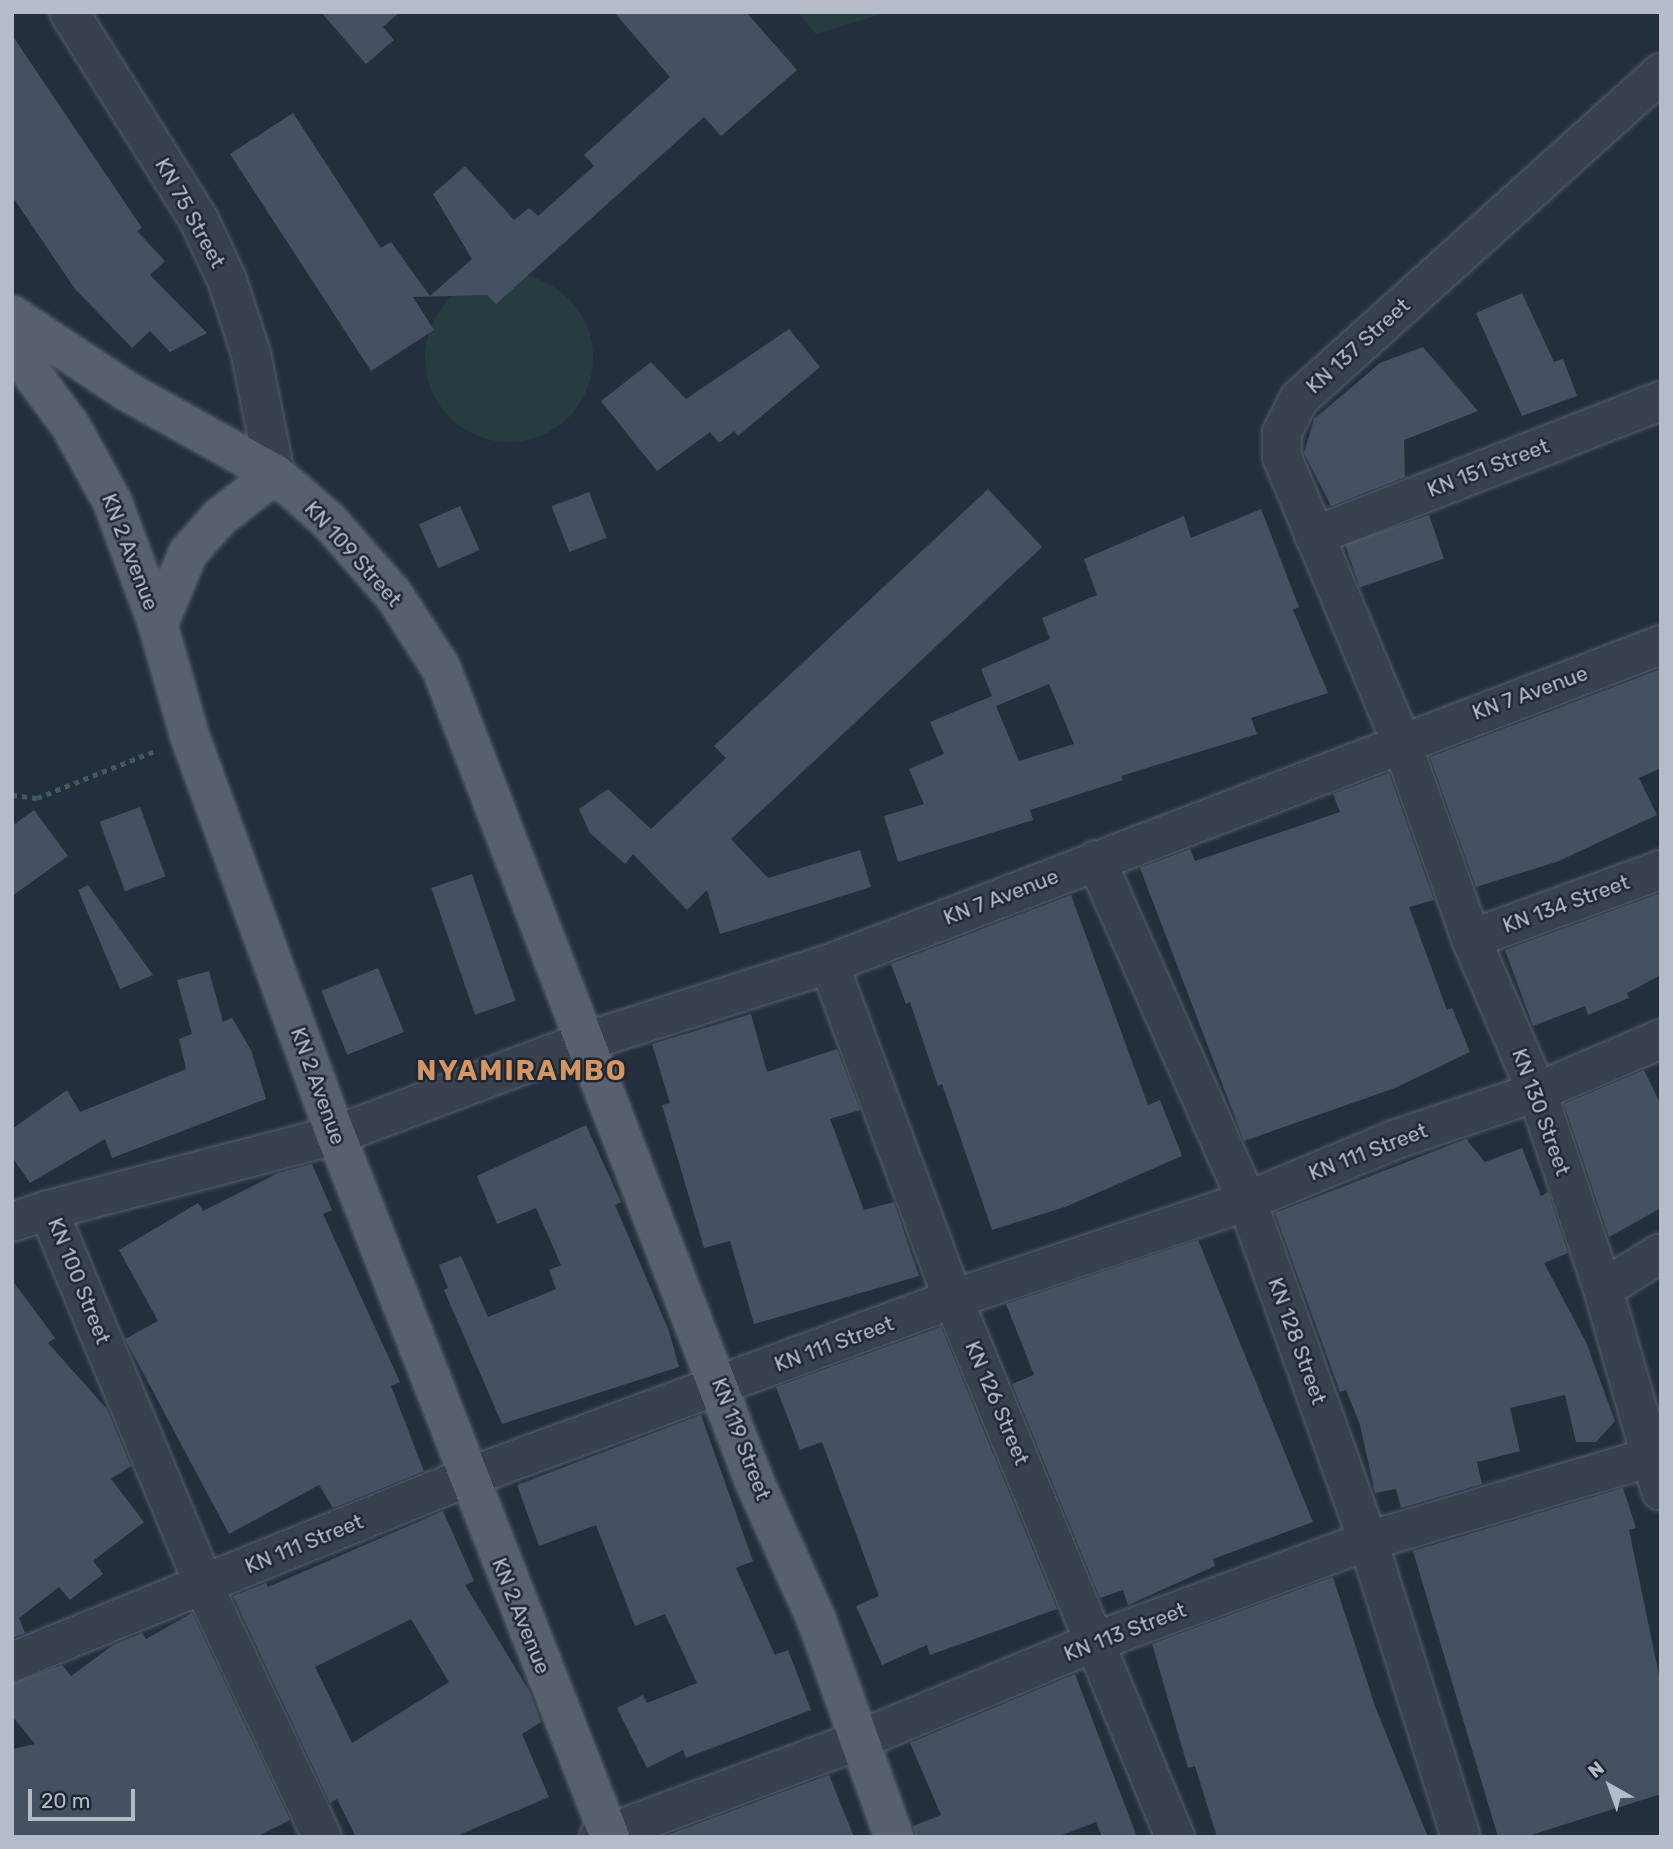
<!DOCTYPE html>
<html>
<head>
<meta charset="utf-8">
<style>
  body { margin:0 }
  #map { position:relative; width:1673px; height:1849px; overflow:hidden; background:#242f3e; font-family:Rubik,sans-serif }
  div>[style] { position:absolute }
  .green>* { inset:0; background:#263c3f }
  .round { border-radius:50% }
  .building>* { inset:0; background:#455162; transform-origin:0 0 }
  .path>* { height:4.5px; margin-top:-2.25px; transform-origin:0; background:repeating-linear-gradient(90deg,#44595c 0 5px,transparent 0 10px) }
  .roads { filter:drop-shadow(0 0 2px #565f6c) drop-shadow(0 0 2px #565f6c) }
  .minor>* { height:38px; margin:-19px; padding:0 19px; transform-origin:19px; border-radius:19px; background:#38414e }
  .major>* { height:38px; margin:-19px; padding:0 19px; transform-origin:19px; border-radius:19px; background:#56606e }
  span { translate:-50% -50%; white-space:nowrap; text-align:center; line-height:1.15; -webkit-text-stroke:5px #1d2633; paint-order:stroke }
  .street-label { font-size:21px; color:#b4bcc9 }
  .district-label { font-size:28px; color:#d59563; font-weight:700; letter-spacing:2px }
  .frame { position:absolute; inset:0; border:14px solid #b4bcc9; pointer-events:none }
  .north { position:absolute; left:1575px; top:1751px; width:70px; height:70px; -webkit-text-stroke:5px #1d2633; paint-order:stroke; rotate:320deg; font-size:19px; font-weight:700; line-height:28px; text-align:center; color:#b4bcc9 }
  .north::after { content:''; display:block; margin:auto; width:24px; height:32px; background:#b4bcc9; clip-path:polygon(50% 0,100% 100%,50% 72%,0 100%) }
  .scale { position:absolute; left:28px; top:1789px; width:107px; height:32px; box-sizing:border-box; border:4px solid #b4bcc9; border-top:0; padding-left:9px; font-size:21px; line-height:24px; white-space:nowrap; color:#b4bcc9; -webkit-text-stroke:5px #1d2633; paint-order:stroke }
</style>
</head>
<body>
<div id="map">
  <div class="green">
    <div style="clip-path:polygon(798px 12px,888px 12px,816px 34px)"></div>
    <div class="round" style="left:425px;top:274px;width:168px;height:168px"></div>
  </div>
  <div class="building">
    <div style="clip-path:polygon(321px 12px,400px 12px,383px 27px,394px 40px,366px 64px)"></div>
    <div style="clip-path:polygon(614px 12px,746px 12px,797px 70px,721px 136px,704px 117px,496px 304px,487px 295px,413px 297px,434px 330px,371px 371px,230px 154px,293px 113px,381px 248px,391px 242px,430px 296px,472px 259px,433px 194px,465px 166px,514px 220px,529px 208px,538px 216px,594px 166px,584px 155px,670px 77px)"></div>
    <div style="clip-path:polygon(12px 35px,142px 228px,137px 231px,165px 261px,150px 275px,207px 333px,170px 352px,150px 331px,132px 348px,75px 289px,12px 196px)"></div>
    <div style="clip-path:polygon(1522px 293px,1554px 362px,1563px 359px,1577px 396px,1522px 416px,1476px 313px)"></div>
    <div style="clip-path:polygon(789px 329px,820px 367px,738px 436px,734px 431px,719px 443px,710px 432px,657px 471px,601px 401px,651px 362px,686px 399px)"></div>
    <div style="clip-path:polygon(1423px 347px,1478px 411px,1404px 440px,1405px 477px,1331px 506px,1304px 453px,1314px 419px,1380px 363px)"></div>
    <div style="clip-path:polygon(988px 489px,1042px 547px,731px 839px,768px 878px,860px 850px,871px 887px,720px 934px,707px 890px,687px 910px,633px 854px,625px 864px,590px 833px,579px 809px,608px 789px,651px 829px,726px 758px,714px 746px)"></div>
    <div style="left:589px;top:492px;width:49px;height:40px;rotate:69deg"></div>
    <div style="left:460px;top:506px;width:48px;height:45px;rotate:66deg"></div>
    <div style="clip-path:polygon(evenodd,1261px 509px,1299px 607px,1293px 610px,1328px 693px,1251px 718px,1257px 734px,1121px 776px,1123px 780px,1030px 810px,1033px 820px,898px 862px,884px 816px,924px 804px,909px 769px,944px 754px,930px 722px,992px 696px,981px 669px,1050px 639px,1042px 618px,1097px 595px,1084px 559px,1184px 516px,1191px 538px,1261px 509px,1049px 684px,1074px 744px,1019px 761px,996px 706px,1049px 684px)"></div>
    <div style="left:1429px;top:515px;width:46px;height:89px;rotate:71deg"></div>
    <div style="clip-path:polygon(1661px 669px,1661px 768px,1639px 778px,1657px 815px,1559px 861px,1476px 887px,1430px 757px)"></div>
    <div style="clip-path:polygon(1389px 773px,1434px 900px,1409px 907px,1447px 1010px,1452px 1008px,1470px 1052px,1395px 1088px,1244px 1141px,1140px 868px,1190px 849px,1195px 861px,1340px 812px,1333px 794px)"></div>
    <div style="left:140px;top:807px;width:74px;height:43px;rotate:70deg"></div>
    <div style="clip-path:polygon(34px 810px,68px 856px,12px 896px,12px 826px)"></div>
    <div style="left:472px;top:874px;width:134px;height:43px;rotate:71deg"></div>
    <div style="clip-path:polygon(88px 885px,153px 975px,120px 989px,78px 890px)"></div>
    <div style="clip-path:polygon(1661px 893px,1661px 975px,1627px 993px,1629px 998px,1588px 1015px,1585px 1006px,1533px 1026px,1505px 950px)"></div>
    <div style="clip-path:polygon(1071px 895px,1148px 1105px,1160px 1100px,1182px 1156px,1065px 1207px,992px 1230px,942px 1084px,938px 1086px,910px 1002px,906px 1004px,891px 964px)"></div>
    <div style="left:378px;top:968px;width:69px;height:61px;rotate:68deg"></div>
    <div style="clip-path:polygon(209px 971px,223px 1022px,232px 1018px,251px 1050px,266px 1099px,112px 1158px,105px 1139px,30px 1183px,12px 1157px,12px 1129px,67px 1090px,80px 1112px,186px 1069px,179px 1039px,192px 1034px,177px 980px)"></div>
    <div style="clip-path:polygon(751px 1014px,767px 1072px,837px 1049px,860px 1110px,830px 1119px,864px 1210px,894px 1202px,919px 1276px,754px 1324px,730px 1241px,704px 1248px,662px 1105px,670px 1103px,652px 1044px)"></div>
    <div style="clip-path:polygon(1644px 1070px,1661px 1105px,1661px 1208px,1609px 1237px,1564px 1104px)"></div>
    <div style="clip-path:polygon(586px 1125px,621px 1202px,615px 1205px,669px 1331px,679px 1367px,502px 1424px,444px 1290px,448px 1288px,439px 1265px,461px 1256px,488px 1317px,556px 1289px,549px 1270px,561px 1265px,536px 1208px,497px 1224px,477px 1176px)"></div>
    <div style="clip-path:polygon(1466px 1139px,1485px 1162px,1522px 1148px,1541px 1196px,1548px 1192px,1568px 1253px,1544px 1263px,1586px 1342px,1615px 1421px,1596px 1442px,1576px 1442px,1565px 1395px,1510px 1408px,1520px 1451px,1477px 1462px,1482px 1484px,1401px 1508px,1396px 1489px,1375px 1493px,1360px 1425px,1346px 1390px,1340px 1392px,1275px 1213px)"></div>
    <div style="clip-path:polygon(312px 1164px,332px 1210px,323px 1214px,400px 1382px,391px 1386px,424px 1471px,333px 1508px,319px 1485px,229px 1534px,125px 1339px,158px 1321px,119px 1250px,198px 1203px,203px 1211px,278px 1173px)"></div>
    <div style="clip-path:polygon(1198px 1240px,1313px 1522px,1213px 1559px,1215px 1566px,1128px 1605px,1123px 1590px,1100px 1598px,1012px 1384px,1034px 1375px,1006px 1304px)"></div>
    <div style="clip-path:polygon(12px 1280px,55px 1338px,48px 1343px,107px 1409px,131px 1466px,111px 1479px,144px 1522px,93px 1561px,103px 1574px,70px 1600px,59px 1587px,19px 1618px,25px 1633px,12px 1638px)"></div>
    <div style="clip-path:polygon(941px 1327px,1057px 1609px,930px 1655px,927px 1645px,882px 1665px,856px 1606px,879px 1596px,822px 1442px,800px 1450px,776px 1387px)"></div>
    <div style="clip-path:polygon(701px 1415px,753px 1561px,736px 1568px,775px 1655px,788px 1650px,811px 1710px,686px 1758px,683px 1750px,647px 1768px,617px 1708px,643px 1695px,647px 1703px,697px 1683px,665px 1614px,635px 1626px,596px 1525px,539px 1546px,517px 1485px)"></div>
    <div style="clip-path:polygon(1623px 1488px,1636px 1528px,1629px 1530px,1661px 1685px,1661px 1794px,1525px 1837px,1498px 1837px,1413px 1551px)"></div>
    <div style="clip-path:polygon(evenodd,443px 1511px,474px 1581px,465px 1585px,530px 1692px,541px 1722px,522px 1734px,549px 1797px,454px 1837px,356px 1837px,337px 1799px,330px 1803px,233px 1596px,266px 1583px,268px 1587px,443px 1511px,411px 1619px,449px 1682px,352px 1743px,315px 1667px,411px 1619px)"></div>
    <div style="clip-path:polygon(1333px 1577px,1376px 1709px,1428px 1837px,1217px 1837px,1195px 1766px,1188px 1768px,1152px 1644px)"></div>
    <div style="clip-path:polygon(192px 1613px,290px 1820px,256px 1837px,12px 1837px,12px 1749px,35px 1744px,12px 1716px,12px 1683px,62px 1665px,71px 1676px,113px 1645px,142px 1633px,146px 1639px)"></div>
    <div style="clip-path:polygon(1075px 1674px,1137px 1837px,1102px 1837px,1096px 1822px,1057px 1837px,915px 1837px,913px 1826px,941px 1815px,910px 1743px)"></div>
    <div style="clip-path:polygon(829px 1775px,854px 1837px,662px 1837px)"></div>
  </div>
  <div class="path">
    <div style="left:12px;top:795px;width:25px;rotate:7deg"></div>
    <div style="left:37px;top:798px;width:129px;rotate:-21.8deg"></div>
  </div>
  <div class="roads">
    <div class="minor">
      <div style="left:69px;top:12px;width:245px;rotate:58deg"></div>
      <div style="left:199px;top:220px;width:66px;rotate:65deg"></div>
      <div style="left:227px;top:280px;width:78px;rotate:72deg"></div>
      <div style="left:251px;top:354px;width:122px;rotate:78.7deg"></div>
      <div style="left:1661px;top:73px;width:487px;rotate:138deg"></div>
      <div style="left:1299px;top:399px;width:38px;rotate:117deg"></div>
      <div style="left:1282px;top:433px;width:24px;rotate:90deg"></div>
      <div style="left:1282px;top:457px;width:308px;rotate:67.3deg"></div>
      <div style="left:1401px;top:741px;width:210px;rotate:70.5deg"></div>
      <div style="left:1471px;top:939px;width:167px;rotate:66.7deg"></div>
      <div style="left:1537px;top:1092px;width:208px;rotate:71.5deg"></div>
      <div style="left:1603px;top:1289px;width:210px;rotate:74deg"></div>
      <div style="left:1314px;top:536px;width:372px;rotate:-21.3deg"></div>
      <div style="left:1096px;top:860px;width:373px;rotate:66.1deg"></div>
      <div style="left:1247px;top:1201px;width:361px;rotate:70.4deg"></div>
      <div style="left:1368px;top:1541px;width:310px;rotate:72.6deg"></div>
      <div style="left:1471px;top:939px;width:202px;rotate:-20deg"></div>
      <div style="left:829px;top:964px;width:357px;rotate:69.7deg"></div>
      <div style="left:953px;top:1299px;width:582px;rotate:67.58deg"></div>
      <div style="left:12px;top:1222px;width:38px;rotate:-18deg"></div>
      <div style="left:1603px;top:1289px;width:68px;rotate:-31.8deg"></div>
      <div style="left:12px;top:1662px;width:490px;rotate:-22.1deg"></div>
      <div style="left:466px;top:1478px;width:519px;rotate:-20.18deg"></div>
      <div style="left:953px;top:1299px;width:310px;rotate:-18.4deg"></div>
      <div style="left:1247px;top:1201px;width:159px;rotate:-22.5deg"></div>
      <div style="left:1394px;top:1140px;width:151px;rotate:-18.6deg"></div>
      <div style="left:1537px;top:1092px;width:135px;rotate:-23.1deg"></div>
      <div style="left:322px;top:1837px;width:255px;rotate:-115.3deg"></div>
      <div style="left:213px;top:1606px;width:429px;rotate:-112.6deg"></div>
      <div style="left:48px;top:1210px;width:298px;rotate:-14.6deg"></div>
      <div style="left:336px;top:1135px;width:265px;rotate:-20.6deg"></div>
      <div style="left:584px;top:1042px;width:257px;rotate:-17.7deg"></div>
      <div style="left:829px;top:964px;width:891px;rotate:-20.98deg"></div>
      <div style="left:599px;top:1837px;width:275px;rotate:-20.4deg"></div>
      <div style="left:857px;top:1741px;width:260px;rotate:-22.6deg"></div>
      <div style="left:1097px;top:1641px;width:289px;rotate:-20.3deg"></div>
      <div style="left:1368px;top:1541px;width:295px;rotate:-16.5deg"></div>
    </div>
    <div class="major">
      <div style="left:12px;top:315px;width:139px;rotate:33.6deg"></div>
      <div style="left:128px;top:392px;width:168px;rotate:29.2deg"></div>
      <div style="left:275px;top:474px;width:72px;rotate:41deg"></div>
      <div style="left:329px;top:521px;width:97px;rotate:48.8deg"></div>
      <div style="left:393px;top:594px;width:88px;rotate:57deg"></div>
      <div style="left:441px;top:668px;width:873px;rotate:68.93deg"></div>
      <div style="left:755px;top:1483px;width:151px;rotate:65.8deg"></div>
      <div style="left:817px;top:1621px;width:229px;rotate:70.4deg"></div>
      <div style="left:12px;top:347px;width:97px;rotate:53.4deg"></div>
      <div style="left:70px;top:425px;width:87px;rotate:61.1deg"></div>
      <div style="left:112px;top:501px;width:132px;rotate:69.6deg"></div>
      <div style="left:158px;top:625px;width:116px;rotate:74.1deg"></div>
      <div style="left:190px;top:737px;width:424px;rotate:69.9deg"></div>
      <div style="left:336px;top:1135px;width:754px;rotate:68.68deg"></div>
      <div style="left:158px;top:625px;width:78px;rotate:-67.4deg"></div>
      <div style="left:188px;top:553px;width:48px;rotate:-48.4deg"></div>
      <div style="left:220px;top:517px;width:70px;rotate:-38deg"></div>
    </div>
  </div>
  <div class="street-label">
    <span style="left:190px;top:213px;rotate:61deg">KN 75 Street</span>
    <span style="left:1358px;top:346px;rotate:-42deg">KN 137 Street</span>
    <span style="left:1488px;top:468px;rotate:-21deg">KN 151 Street</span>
    <span style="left:130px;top:552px;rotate:69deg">KN 2 Avenue</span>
    <span style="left:353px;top:554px;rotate:48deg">KN 109 Street</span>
    <span style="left:1530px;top:693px;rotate:-20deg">KN 7 Avenue</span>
    <span style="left:1001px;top:897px;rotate:-21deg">KN 7 Avenue</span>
    <span style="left:1566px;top:904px;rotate:-20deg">KN 134 Street</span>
    <span style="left:318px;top:1086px;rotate:70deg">KN 2 Avenue</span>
    <span style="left:1541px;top:1112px;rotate:70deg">KN 130 Street</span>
    <span style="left:1368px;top:1152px;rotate:-21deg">KN 111 Street</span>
    <span style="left:79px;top:1281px;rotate:68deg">KN 100 Street</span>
    <span style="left:1297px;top:1341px;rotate:70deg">KN 128 Street</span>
    <span style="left:834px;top:1344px;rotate:-20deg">KN 111 Street</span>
    <span style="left:997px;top:1403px;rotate:67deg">KN 126 Street</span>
    <span style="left:741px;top:1439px;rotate:69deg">KN 119 Street</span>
    <span style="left:304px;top:1544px;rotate:-22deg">KN 111 Street</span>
    <span style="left:521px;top:1616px;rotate:68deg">KN 2 Avenue</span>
    <span style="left:1125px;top:1632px;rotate:-21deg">KN 113 Street</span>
  </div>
  <div class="district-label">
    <span style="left:522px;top:1071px">NYAMIRAMBO</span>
  </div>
  <div class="frame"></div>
  <div class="north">N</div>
  <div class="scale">20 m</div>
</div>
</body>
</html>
